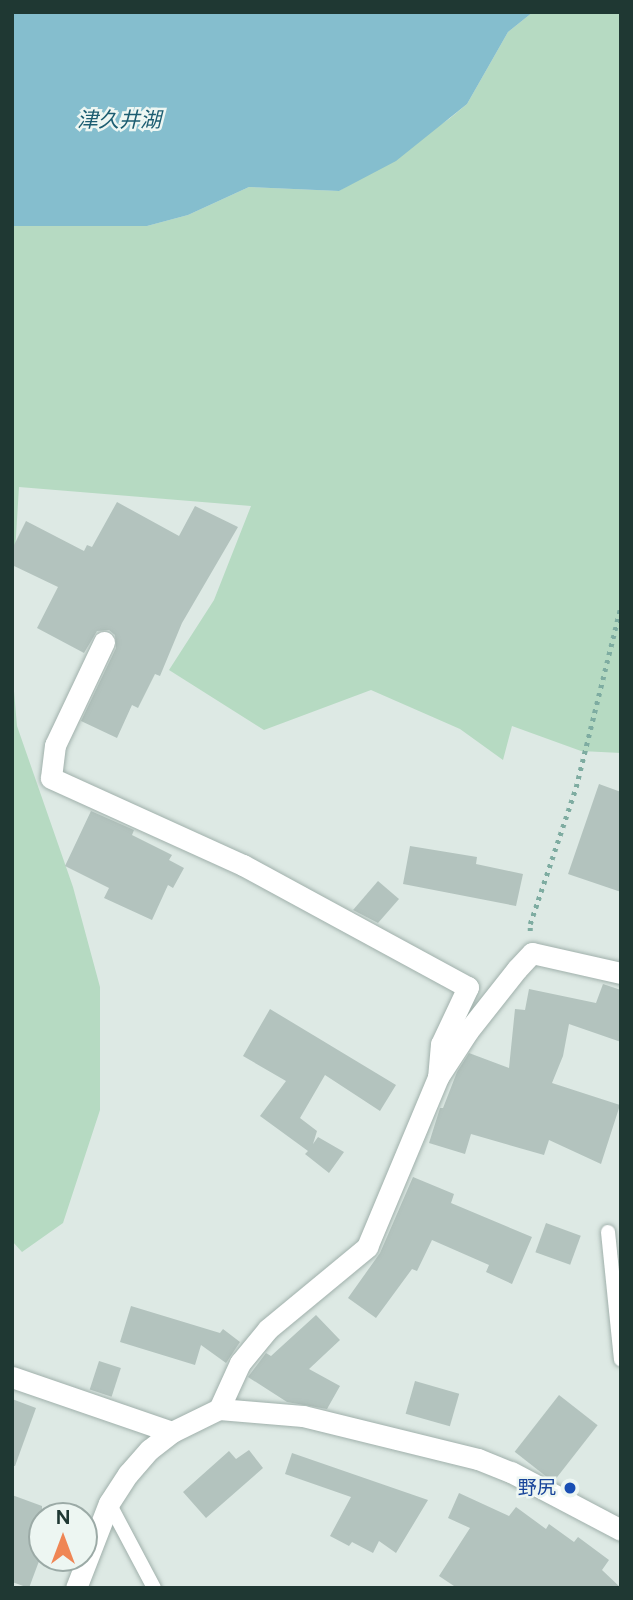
<!DOCTYPE html>
<html>
<head>
<meta charset="utf-8">
<style>
  body { margin:0 }
  #map { position:relative; width:633px; height:1600px; overflow:hidden; background:#dde9e4; font-family:Figtree,"Noto Sans JP",sans-serif }
  div>[style] { position:absolute }
  .green>* { inset:0; background:#b6dac2 }
  .water>* { inset:0; background:#85bece }
  .building>* { inset:0; background:#b3c3be; transform-origin:0 0 }
  .path>* { height:4.5px; margin-top:-2.25px; transform-origin:0; background:repeating-linear-gradient(90deg,#7eaca1 0 3.5px,transparent 0 8.5px) }
  .roads { filter:drop-shadow(0 0 2px #a0b0ab) drop-shadow(0 0 2px #a0b0ab) }
  .lane>* { height:14px; margin:-7px; padding:0 7px; transform-origin:7px; border-radius:7px; background:#fff }
  .street>* { height:21px; margin:-10.5px; padding:0 10.5px; transform-origin:10.5px; border-radius:10.5px; background:#fff }
  .secondary>* { height:21px; margin:-10.5px; padding:0 10.5px; transform-origin:10.5px; border-radius:10.5px; background:#fff }
  .dots>* { width:19px; height:19px; translate:-50% -50%; box-sizing:border-box; border:4px solid #edf6f2; border-radius:50% }
  span { translate:-50% -50%; white-space:nowrap; text-align:center; line-height:1.15; -webkit-text-stroke:5px #edf6f2; paint-order:stroke }
  .transit-label { font-size:19px; color:#164399 }
  .right { translate:-100% -50%; text-align:right }
  .water-label { font-size:21px; color:#1c5d71; font-style:italic }
  .frame { position:absolute; inset:0; border:14px solid #1f3833; pointer-events:none }
  .north { position:absolute; left:28px; top:1502px; width:70px; height:70px; box-sizing:border-box; background:#edf6f2; border:2px solid #9baaa6; border-radius:50%; rotate:0deg; font-size:19px; font-weight:700; line-height:28px; text-align:center; color:#1f3833 }
  .north::after { content:''; display:block; margin:auto; width:24px; height:32px; background:#ef8655; clip-path:polygon(50% 0,100% 100%,50% 72%,0 100%) }
</style>
</head>
<body>
<div id="map">
  <div class="green">
    <div style="clip-path:polygon(533px 12px,621px 12px,621px 753px,581px 751px,512px 726px,503px 760px,460px 729px,371px 690px,264px 730px,169px 670px,214px 600px,251px 506px,19px 487px,12px 602px,12px 226px,147px 226px,188px 215px,249px 187px,339px 191px,449px 119px,467px 104px,508px 32px)"></div>
    <div style="clip-path:polygon(12px 668px,17px 726px,73px 887px,100px 987px,100px 1110px,63px 1223px,22px 1252px,12px 1241px)"></div>
  </div>
  <div class="water">
    <div style="clip-path:polygon(12px 12px,533px 12px,508px 32px,467px 104px,396px 161px,339px 191px,249px 187px,188px 215px,147px 226px,12px 226px)"></div>
  </div>
  <div class="building">
    <div style="clip-path:polygon(117px 502px,179px 536px,195px 506px,238px 527px,182px 623px,160px 676px,155px 674px,138px 708px,132px 705px,117px 738px,81px 721px,116px 648px,115px 635px,109px 630px,97px 631px,84px 653px,37px 628px,58px 587px,12px 565px,12px 549px,26px 521px,84px 551px,87px 545px,92px 547px)"></div>
    <div style="clip-path:polygon(599px 784px,621px 792px,621px 892px,568px 874px)"></div>
    <div style="clip-path:polygon(91px 811px,134px 830px,132px 835px,172px 855px,169px 860px,184px 868px,173px 888px,168px 885px,152px 920px,104px 898px,109px 888px,65px 866px)"></div>
    <div style="clip-path:polygon(410px 846px,477px 857px,476px 864px,523px 874px,516px 906px,403px 884px)"></div>
    <div style="clip-path:polygon(378px 881px,399px 899px,378px 923px,353px 910px)"></div>
    <div style="clip-path:polygon(603px 984px,621px 990px,621px 1042px,569px 1024px,563px 1056px,552px 1083px,620px 1105px,601px 1164px,549px 1140px,544px 1155px,471px 1134px,465px 1154px,429px 1143px,440px 1108px,443px 1108px,457px 1072px,469px 1053px,509px 1068px,515px 1009px,525px 1010px,529px 989px,596px 1003px)"></div>
    <div style="clip-path:polygon(270px 1009px,396px 1085px,380px 1111px,325px 1075px,300px 1118px,317px 1131px,313px 1144px,318px 1137px,344px 1152px,329px 1173px,305px 1154px,308px 1151px,260px 1116px,286px 1081px,243px 1056px)"></div>
    <div style="clip-path:polygon(413px 1177px,454px 1194px,451px 1203px,532px 1237px,512px 1284px,486px 1272px,489px 1265px,432px 1240px,417px 1271px,412px 1269px,376px 1318px,348px 1298px,380px 1253px)"></div>
    <div style="left:546px;top:1223px;width:37px;height:31px;rotate:20deg"></div>
    <div style="clip-path:polygon(131px 1306px,220px 1333px,223px 1329px,240px 1342px,226px 1363px,201px 1345px,195px 1365px,120px 1342px)"></div>
    <div style="clip-path:polygon(316px 1315px,340px 1340px,309px 1369px,340px 1386px,327px 1409px,287px 1402px,248px 1377px,266px 1353px,271px 1356px)"></div>
    <div style="left:99px;top:1361px;width:23px;height:30px;rotate:18deg"></div>
    <div style="left:415px;top:1381px;width:46px;height:34px;rotate:16deg"></div>
    <div style="left:559px;top:1395px;width:49px;height:72px;rotate:38deg"></div>
    <div style="clip-path:polygon(12px 1399px,36px 1408px,15px 1466px,12px 1466px)"></div>
    <div style="clip-path:polygon(249px 1450px,263px 1468px,206px 1518px,183px 1492px,229px 1451px,236px 1459px)"></div>
    <div style="clip-path:polygon(292px 1453px,428px 1500px,396px 1553px,379px 1541px,373px 1553px,352px 1542px,349px 1546px,330px 1536px,351px 1497px,285px 1474px)"></div>
    <div style="clip-path:polygon(459px 1493px,509px 1516px,516px 1507px,546px 1529px,549px 1524px,574px 1542px,578px 1537px,609px 1560px,602px 1570px,621px 1588px,457px 1588px,439px 1576px,470px 1528px,448px 1518px)"></div>
    <div style="clip-path:polygon(12px 1495px,42px 1506px,42px 1553px,29px 1588px,12px 1582px)"></div>
  </div>
  <div class="path">
    <div style="left:530px;top:931px;width:7px;rotate:-90deg"></div>
    <div style="left:530px;top:924px;width:145px;rotate:-71.4deg"></div>
    <div style="left:576px;top:787px;width:187px;rotate:-76.1deg"></div>
  </div>
  <div class="roads">
    <div class="lane">
      <div style="left:608px;top:1232px;width:128px;rotate:84.2deg"></div>
      <div style="left:109px;top:1503px;width:96px;rotate:62.1deg"></div>
    </div>
    <div class="street">
      <div style="left:104px;top:642px;width:114px;rotate:115.4deg"></div>
      <div style="left:55px;top:745px;width:33px;rotate:97deg"></div>
      <div style="left:51px;top:778px;width:211px;rotate:24.4deg"></div>
      <div style="left:243px;top:865px;width:256px;rotate:28.5deg"></div>
      <div style="left:468px;top:987px;width:63px;rotate:115.3deg"></div>
      <div style="left:441px;top:1044px;width:33px;rotate:95deg"></div>
      <div style="left:12px;top:1377px;width:169px;rotate:19deg"></div>
      <div style="left:219px;top:1409px;width:51px;rotate:-65.5deg"></div>
      <div style="left:240px;top:1363px;width:44px;rotate:-50.5deg"></div>
      <div style="left:268px;top:1329px;width:129px;rotate:-39.6deg"></div>
      <div style="left:367px;top:1247px;width:184px;rotate:-67.3deg"></div>
      <div style="left:438px;top:1077px;width:55px;rotate:-56.9deg"></div>
      <div style="left:468px;top:1031px;width:79px;rotate:-51.7deg"></div>
      <div style="left:517px;top:969px;width:22px;rotate:-47deg"></div>
      <div style="left:532px;top:953px;width:91px;rotate:12.7deg"></div>
    </div>
    <div class="secondary">
      <div style="left:76px;top:1588px;width:91px;rotate:-68.8deg"></div>
      <div style="left:109px;top:1503px;width:35px;rotate:-57deg"></div>
      <div style="left:128px;top:1474px;width:32px;rotate:-49deg"></div>
      <div style="left:149px;top:1450px;width:29px;rotate:-38deg"></div>
      <div style="left:172px;top:1432px;width:52px;rotate:-26.1deg"></div>
      <div style="left:219px;top:1409px;width:84px;rotate:4.8deg"></div>
      <div style="left:303px;top:1416px;width:180px;rotate:13.8deg"></div>
      <div style="left:478px;top:1459px;width:35px;rotate:22deg"></div>
      <div style="left:511px;top:1472px;width:124px;rotate:27.8deg"></div>
    </div>
  </div>
  <div class="dots">
    <div style="left:570px;top:1488px;background:#1a4fb4"></div>
  </div>
  <div class="transit-label">
    <span class="right" style="left:556px;top:1488px">野尻</span>
  </div>
  <div class="water-label">
    <span style="left:119px;top:120px">津久井湖</span>
  </div>
  <div class="frame"></div>
  <div class="north">N</div>
</div>
</body>
</html>
